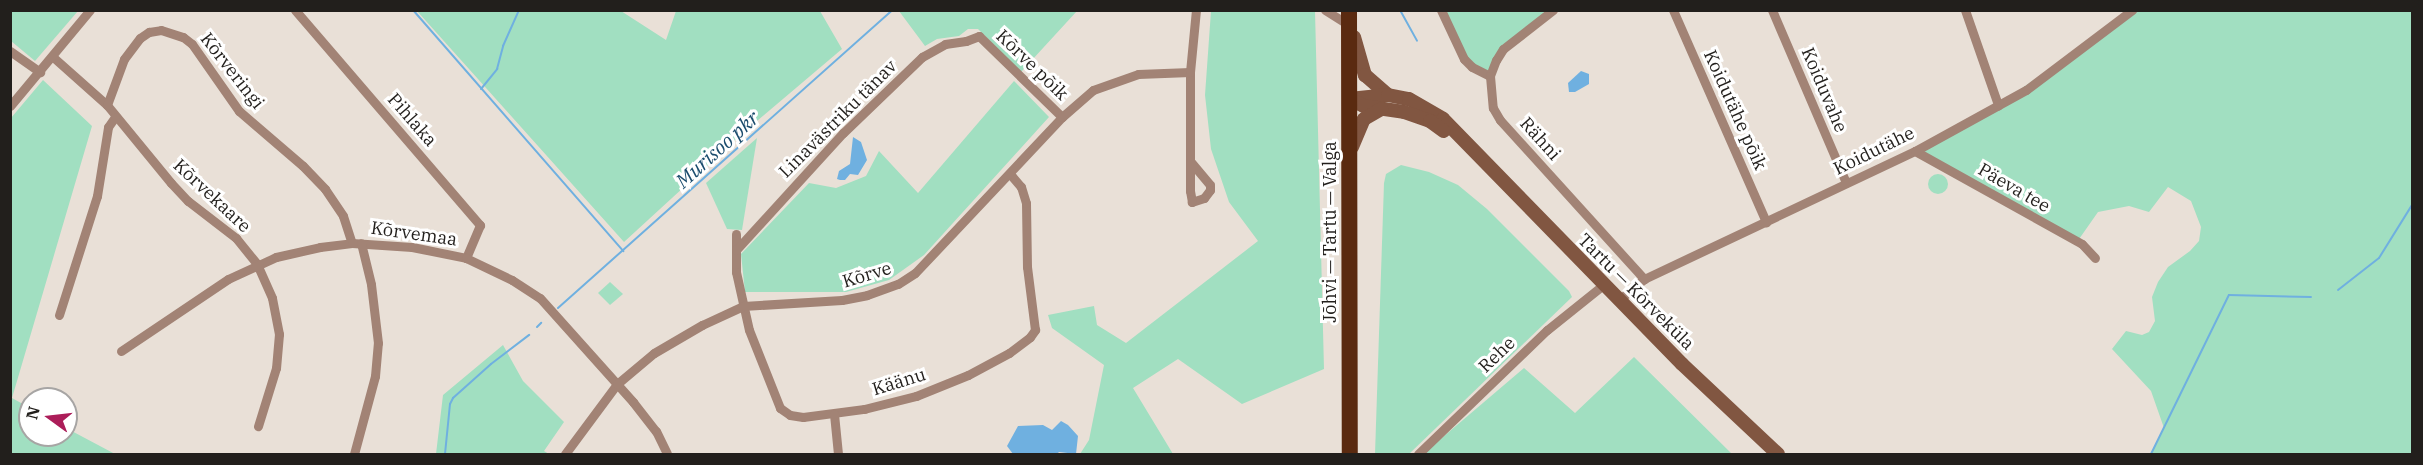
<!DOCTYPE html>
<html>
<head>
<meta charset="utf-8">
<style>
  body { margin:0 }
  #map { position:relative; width:2423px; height:465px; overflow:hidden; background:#e9e0d7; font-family:"IBM Plex Serif",serif }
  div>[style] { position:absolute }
  .green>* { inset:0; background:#a1dfc1 }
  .round { border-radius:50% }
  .water>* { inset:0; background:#6fb0e0 }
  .stream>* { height:2px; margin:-1px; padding:0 1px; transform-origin:1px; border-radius:1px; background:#6fb0e0 }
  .minor>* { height:9px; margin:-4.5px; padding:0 4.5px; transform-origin:4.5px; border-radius:4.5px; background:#a28375 }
  .secondary>* { height:14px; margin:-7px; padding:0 7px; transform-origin:7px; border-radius:7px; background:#815641 }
  .trunk>* { height:16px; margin:-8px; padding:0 8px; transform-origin:8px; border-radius:8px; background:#5a2a10 }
  span { translate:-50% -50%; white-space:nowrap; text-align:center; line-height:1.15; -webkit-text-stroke:6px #fff; paint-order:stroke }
  .street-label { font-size:18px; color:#221f1c }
  .water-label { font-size:20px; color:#1b4c6d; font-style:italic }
  .frame { position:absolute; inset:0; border:12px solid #221f1c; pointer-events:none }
  .north { position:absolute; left:18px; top:387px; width:60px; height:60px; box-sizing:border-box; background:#fff; border:2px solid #a7a5a4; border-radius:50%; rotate:285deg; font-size:16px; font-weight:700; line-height:24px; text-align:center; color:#221f1c }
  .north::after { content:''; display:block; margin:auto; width:21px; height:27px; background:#ac1d59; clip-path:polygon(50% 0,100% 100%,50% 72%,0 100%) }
</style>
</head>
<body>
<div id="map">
  <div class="green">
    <div style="clip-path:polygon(10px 11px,11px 10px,78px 11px,35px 61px,11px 41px)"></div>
    <div style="clip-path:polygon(417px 11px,621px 11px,666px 40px,676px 11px,820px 11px,842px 49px,744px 132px,624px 242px)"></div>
    <div style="clip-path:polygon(899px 11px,899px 10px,1077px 11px,1021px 72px,978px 29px,968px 29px,959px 36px,937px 39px,925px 46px)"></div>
    <div style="clip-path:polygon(1211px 11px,1315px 11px,1324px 369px,1242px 404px,1178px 359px,1133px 388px,1173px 454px,1080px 454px,1089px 440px,1104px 365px,1052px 328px,1048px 315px,1094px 306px,1097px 325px,1126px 343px,1258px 241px,1229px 202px,1211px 149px,1205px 95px)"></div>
    <div style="clip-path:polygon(1441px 11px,1543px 11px,1546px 16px,1503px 49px,1490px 76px,1472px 67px)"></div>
    <div style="clip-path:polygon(2132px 11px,2412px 11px,2412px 454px,2151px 454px,2164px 428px,2151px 391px,2112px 349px,2126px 331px,2142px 335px,2149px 332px,2155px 321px,2152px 297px,2158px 282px,2168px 267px,2190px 251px,2199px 241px,2201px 227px,2191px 201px,2168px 187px,2149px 212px,2129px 206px,2098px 212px,2077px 242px,1915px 151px,1998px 105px)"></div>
    <div style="clip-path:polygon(43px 80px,92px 126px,12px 398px,30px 408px,30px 435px,66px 435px,66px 428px,115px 454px,11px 454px,11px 118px)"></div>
    <div style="clip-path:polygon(1014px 81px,1049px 117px,924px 255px,889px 280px,846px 292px,745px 292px,741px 254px,809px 183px,836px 188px,866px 176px,879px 151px,918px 193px)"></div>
    <div style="clip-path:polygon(757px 138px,742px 230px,727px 229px,706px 183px)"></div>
    <div style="clip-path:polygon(1401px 165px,1429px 172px,1458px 185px,1487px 209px,1569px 291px,1572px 297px,1409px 454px,1375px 454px,1384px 183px,1386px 174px)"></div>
    <div class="round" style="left:1928px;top:174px;width:20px;height:20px"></div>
    <div style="clip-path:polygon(610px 282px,623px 294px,610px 305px,598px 293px)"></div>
    <div style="clip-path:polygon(503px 345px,523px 381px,564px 422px,544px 451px,549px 454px,436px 454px,443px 395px)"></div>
    <div style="clip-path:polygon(1634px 357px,1732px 454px,1423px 454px,1524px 368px,1575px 413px)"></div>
  </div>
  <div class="water">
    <div style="clip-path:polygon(1581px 71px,1589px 74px,1589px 84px,1575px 92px,1569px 92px,1568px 83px)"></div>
    <div style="clip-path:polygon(853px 137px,861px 142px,867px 160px,858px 175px,850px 174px,845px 180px,840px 180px,837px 179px,839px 171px,850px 164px)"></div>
    <div style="clip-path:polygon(1061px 421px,1068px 425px,1078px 436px,1076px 454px,1059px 452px,1057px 454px,1013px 454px,1007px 446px,1018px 426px,1043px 425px,1052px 430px)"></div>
  </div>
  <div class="stream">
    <div style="left:413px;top:10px;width:320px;rotate:48.9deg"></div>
    <div style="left:1400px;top:10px;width:35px;rotate:61deg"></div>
    <div style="left:481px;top:89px;width:26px;rotate:-51deg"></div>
    <div style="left:497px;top:69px;width:24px;rotate:-75deg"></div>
    <div style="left:503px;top:46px;width:39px;rotate:-66deg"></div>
    <div style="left:2338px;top:290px;width:52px;rotate:-38deg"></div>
    <div style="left:2379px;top:258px;width:62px;rotate:-58.1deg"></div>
    <div style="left:558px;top:308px;width:448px;rotate:-41.7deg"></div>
    <div style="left:537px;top:327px;width:6px;rotate:-45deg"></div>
    <div style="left:445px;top:454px;width:50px;rotate:-84.3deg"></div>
    <div style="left:450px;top:404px;width:7px;rotate:-63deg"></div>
    <div style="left:453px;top:398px;width:51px;rotate:-41.8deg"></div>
    <div style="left:491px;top:364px;width:48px;rotate:-37.3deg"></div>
    <div style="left:2151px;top:454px;width:177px;rotate:-63.9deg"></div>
    <div style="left:2229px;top:295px;width:82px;rotate:1.4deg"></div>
  </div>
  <div class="minor">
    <div style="left:295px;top:10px;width:284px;rotate:49.3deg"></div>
    <div style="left:480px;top:225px;width:36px;rotate:113deg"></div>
    <div style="left:1325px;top:10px;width:28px;rotate:32deg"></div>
    <div style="left:1441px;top:10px;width:54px;rotate:64.9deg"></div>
    <div style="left:1464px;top:59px;width:11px;rotate:45deg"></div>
    <div style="left:1472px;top:67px;width:20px;rotate:27deg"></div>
    <div style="left:1553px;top:10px;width:63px;rotate:142deg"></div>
    <div style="left:1503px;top:49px;width:13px;rotate:122deg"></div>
    <div style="left:1496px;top:60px;width:17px;rotate:111deg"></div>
    <div style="left:1490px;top:76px;width:32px;rotate:85deg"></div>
    <div style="left:1493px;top:108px;width:14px;rotate:60deg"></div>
    <div style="left:1500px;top:120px;width:215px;rotate:47.8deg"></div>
    <div style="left:1673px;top:10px;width:232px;rotate:66.3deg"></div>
    <div style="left:1772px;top:10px;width:188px;rotate:66.8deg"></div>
    <div style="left:1965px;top:10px;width:101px;rotate:70.8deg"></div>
    <div style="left:10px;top:51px;width:37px;rotate:35deg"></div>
    <div style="left:53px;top:57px;width:72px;rotate:41.6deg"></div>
    <div style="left:107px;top:105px;width:101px;rotate:50.6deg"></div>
    <div style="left:171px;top:183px;width:25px;rotate:47deg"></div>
    <div style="left:188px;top:201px;width:61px;rotate:37.6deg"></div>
    <div style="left:236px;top:238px;width:33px;rotate:51deg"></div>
    <div style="left:257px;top:264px;width:37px;rotate:66deg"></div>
    <div style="left:272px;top:298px;width:37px;rotate:79deg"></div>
    <div style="left:279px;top:334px;width:34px;rotate:95deg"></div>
    <div style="left:276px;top:368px;width:61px;rotate:107.2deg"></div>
    <div style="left:107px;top:105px;width:49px;rotate:-69.7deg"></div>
    <div style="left:124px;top:59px;width:26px;rotate:-53deg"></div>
    <div style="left:140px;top:38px;width:11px;rotate:-34deg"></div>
    <div style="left:149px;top:32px;width:12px;rotate:-9deg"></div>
    <div style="left:161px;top:30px;width:23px;rotate:18deg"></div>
    <div style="left:183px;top:37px;width:11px;rotate:38deg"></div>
    <div style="left:192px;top:44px;width:82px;rotate:55deg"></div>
    <div style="left:239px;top:111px;width:84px;rotate:40.7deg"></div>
    <div style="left:303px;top:166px;width:32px;rotate:46deg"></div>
    <div style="left:325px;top:189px;width:32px;rotate:56deg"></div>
    <div style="left:343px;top:216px;width:28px;rotate:72deg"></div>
    <div style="left:10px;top:106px;width:125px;rotate:-50.2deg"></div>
    <div style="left:1915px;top:151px;width:191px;rotate:29.1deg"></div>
    <div style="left:2082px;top:244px;width:19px;rotate:47deg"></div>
    <div style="left:1190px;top:161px;width:31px;rotate:50deg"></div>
    <div style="left:1210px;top:185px;width:5px;rotate:90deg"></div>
    <div style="left:1210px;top:190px;width:10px;rotate:127deg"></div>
    <div style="left:1204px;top:198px;width:13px;rotate:162deg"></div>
    <div style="left:1192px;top:202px;width:11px;rotate:-100deg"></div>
    <div style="left:1190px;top:191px;width:119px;rotate:-90deg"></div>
    <div style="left:736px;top:234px;width:38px;rotate:90deg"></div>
    <div style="left:736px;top:272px;width:59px;rotate:77.4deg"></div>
    <div style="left:749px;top:330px;width:84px;rotate:68.3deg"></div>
    <div style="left:780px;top:408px;width:12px;rotate:35deg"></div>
    <div style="left:790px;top:415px;width:13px;rotate:9deg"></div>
    <div style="left:803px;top:417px;width:62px;rotate:-7.5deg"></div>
    <div style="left:864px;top:409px;width:54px;rotate:-14deg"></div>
    <div style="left:916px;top:396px;width:56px;rotate:-22deg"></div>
    <div style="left:968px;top:375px;width:47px;rotate:-28.2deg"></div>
    <div style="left:1009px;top:353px;width:26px;rotate:-37deg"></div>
    <div style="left:1030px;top:337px;width:9px;rotate:-54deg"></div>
    <div style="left:1035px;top:330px;width:64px;rotate:-97.2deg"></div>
    <div style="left:1027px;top:267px;width:64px;rotate:-90.9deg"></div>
    <div style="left:1026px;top:203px;width:17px;rotate:-107deg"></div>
    <div style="left:1021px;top:187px;width:16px;rotate:-130deg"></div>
    <div style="left:736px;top:250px;width:159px;rotate:-47.6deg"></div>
    <div style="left:843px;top:133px;width:110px;rotate:-43.9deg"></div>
    <div style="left:922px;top:57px;width:26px;rotate:-29deg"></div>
    <div style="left:945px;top:44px;width:21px;rotate:-8deg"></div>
    <div style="left:966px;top:41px;width:14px;rotate:-21deg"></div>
    <div style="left:979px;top:36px;width:116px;rotate:44.3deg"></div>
    <div style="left:1619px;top:300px;width:33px;rotate:-40deg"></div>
    <div style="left:1644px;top:279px;width:300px;rotate:-25.3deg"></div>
    <div style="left:1915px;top:151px;width:127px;rotate:-28.8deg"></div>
    <div style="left:2026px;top:90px;width:133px;rotate:-37deg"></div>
    <div style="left:59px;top:315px;width:125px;rotate:-72.3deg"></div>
    <div style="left:97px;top:196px;width:70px;rotate:-80.9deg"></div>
    <div style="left:108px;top:127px;width:12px;rotate:-55deg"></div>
    <div style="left:121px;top:351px;width:129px;rotate:-33.9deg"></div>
    <div style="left:228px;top:279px;width:53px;rotate:-24.6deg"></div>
    <div style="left:276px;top:257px;width:45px;rotate:-12.8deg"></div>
    <div style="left:320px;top:247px;width:32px;rotate:-7deg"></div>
    <div style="left:352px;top:243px;width:60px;rotate:3.8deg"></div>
    <div style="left:412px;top:247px;width:55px;rotate:11.5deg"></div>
    <div style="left:466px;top:258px;width:51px;rotate:25.6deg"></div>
    <div style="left:512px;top:280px;width:33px;rotate:33deg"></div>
    <div style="left:540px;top:298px;width:140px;rotate:48.2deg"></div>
    <div style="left:633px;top:402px;width:37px;rotate:52deg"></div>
    <div style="left:656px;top:431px;width:25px;rotate:64deg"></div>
    <div style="left:834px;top:414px;width:40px;rotate:84.3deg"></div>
    <div style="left:354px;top:454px;width:81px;rotate:-74.9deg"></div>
    <div style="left:375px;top:376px;width:33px;rotate:-85deg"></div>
    <div style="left:378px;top:343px;width:59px;rotate:-96.8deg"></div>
    <div style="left:371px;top:284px;width:42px;rotate:-103.7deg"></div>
    <div style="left:565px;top:454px;width:87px;rotate:-53.4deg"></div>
    <div style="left:617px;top:384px;width:48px;rotate:-40deg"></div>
    <div style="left:654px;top:353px;width:56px;rotate:-30.3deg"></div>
    <div style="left:702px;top:325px;width:45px;rotate:-24.9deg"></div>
    <div style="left:743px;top:306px;width:99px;rotate:-3.5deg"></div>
    <div style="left:842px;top:300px;width:25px;rotate:-11deg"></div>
    <div style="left:867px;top:295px;width:33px;rotate:-20deg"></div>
    <div style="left:898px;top:284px;width:20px;rotate:-33deg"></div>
    <div style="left:915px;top:273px;width:214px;rotate:-46.7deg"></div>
    <div style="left:1062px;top:117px;width:41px;rotate:-41.1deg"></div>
    <div style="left:1093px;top:90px;width:48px;rotate:-19.6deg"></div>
    <div style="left:1138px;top:74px;width:52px;rotate:-2.2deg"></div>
    <div style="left:1190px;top:72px;width:62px;rotate:-84.5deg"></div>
    <div style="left:1418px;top:454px;width:179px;rotate:-43.9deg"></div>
    <div style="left:1547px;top:330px;width:72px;rotate:-38.8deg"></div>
  </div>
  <div class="secondary">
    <div style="left:1354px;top:37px;width:40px;rotate:74deg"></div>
    <div style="left:1365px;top:75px;width:30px;rotate:41deg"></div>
    <div style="left:1350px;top:99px;width:38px;rotate:-6deg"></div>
    <div style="left:1388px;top:95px;width:21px;rotate:11deg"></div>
    <div style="left:1409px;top:99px;width:39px;rotate:30deg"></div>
    <div style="left:1443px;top:119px;width:342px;rotate:45.7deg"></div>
    <div style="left:1682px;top:364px;width:132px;rotate:43.2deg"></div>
    <div style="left:1350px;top:99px;width:16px;rotate:27deg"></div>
    <div style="left:1364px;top:106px;width:40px;rotate:8.5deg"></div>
    <div style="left:1404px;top:112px;width:28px;rotate:19deg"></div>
    <div style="left:1430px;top:121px;width:17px;rotate:36deg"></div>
    <div style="left:1352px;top:147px;width:30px;rotate:-67deg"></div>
    <div style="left:1364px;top:119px;width:20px;rotate:-30deg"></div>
  </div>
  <div class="trunk">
    <div style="left:1349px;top:10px;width:444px;rotate:89.9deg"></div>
  </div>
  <div class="street-label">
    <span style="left:1032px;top:65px;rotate:44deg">Kõrve põik</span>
    <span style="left:232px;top:71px;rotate:52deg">Kõrveringi</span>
    <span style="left:1824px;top:90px;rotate:67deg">Koiduvahe</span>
    <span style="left:1735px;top:110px;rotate:66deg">Koidutähe põik</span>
    <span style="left:838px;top:119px;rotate:-45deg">Linavästriku tänav</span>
    <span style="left:412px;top:120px;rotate:49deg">Pihlaka</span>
    <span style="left:1540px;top:139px;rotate:48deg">Rähni</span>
    <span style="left:1874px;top:151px;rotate:-26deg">Koidutähe</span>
    <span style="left:2014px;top:188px;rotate:30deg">Päeva tee</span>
    <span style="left:212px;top:196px;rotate:43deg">Kõrvekaare</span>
    <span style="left:1330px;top:232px;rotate:-90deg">Jõhvi — Tartu — Valga</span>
    <span style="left:414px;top:234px;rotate:8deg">Kõrvemaa</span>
    <span style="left:867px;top:275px;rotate:-17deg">Kõrve</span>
    <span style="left:1636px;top:292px;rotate:45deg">Tartu — Kõrveküla</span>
    <span style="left:1497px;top:355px;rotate:-44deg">Rehe</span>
    <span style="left:899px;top:382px;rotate:-17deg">Käänu</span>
  </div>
  <div class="water-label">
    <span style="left:717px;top:149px;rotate:-42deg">Murisoo pkr</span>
  </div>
  <div class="frame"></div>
  <div class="north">N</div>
</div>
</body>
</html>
